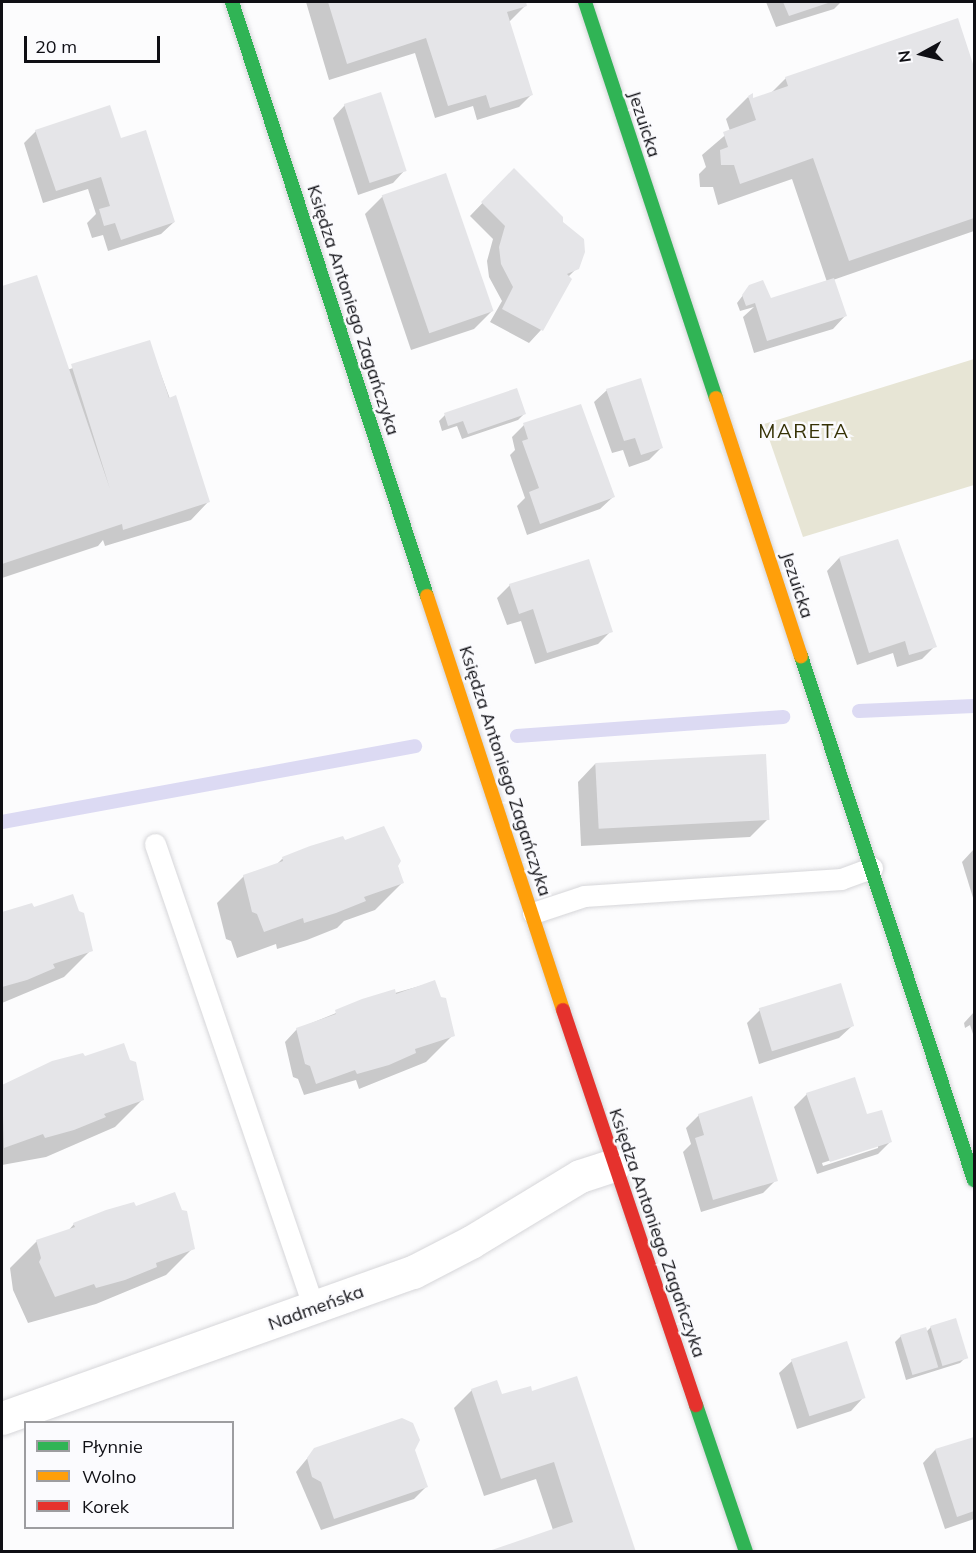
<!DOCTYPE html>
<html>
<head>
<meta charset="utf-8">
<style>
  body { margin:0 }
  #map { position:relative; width:976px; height:1553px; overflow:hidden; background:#fcfcfd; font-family:Mulish,sans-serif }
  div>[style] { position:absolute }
  .green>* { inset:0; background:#e7e5d5 }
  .shadow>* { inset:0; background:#0003 }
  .stream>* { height:14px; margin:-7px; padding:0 7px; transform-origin:7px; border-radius:7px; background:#dcdaf3 }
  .building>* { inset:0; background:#e5e5e8; transform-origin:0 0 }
  .roads { filter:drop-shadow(0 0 2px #d6d6d9) drop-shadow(0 0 2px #d6d6d9) }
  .lane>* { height:21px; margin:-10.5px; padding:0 10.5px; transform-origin:10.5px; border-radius:10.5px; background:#fff }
  .street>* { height:33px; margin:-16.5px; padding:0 16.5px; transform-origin:16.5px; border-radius:16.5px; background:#fff }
  .fast>* { height:14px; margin:-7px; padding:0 7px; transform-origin:7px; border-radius:7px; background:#30b455 }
  .slow>* { height:14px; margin:-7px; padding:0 7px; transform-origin:7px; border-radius:7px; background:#ff9f0a }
  .jam>* { height:14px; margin:-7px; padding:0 7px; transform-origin:7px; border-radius:7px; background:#e5322d }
  span { translate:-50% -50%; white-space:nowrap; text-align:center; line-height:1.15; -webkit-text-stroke:5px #fbfbfe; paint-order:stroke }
  .street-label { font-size:18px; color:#0f0f14 }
  .neighbourhood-label { font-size:20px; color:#353105; letter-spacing:1.5px }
  .frame { position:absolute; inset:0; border:3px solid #0f0f14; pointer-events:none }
  .legend { position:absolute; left:24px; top:1421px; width:210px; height:108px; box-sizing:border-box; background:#fbfbfe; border:2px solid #9d9da0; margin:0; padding:8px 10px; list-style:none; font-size:18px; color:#0f0f14 }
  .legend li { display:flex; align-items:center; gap:12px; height:30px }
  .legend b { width:30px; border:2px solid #9d9da0 }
  .north { position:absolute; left:892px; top:24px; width:60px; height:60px; -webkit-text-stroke:4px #fbfbfe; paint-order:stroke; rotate:262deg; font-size:16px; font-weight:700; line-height:24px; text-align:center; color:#0f0f14 }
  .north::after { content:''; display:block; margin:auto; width:21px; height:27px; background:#0f0f14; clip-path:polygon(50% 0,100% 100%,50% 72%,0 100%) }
  .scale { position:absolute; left:24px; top:36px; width:136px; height:27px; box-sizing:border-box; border:3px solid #0f0f14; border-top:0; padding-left:8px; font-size:18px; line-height:21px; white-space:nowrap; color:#0f0f14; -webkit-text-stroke:4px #fbfbfe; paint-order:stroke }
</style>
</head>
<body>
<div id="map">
  <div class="green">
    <div style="clip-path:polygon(974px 359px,974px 485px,803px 537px,764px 424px)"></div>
  </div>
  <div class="shadow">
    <div style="clip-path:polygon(306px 2px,524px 2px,525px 6px,509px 22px,532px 94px,519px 107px,477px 120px,473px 106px,435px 118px,415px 53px,329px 80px)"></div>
    <div style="clip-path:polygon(766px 2px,841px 2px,834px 9px,776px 27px)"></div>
    <div style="clip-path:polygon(957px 20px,974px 72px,974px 231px,833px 280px,845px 316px,833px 329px,754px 353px,743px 317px,754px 307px,740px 311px,737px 303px,750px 286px,765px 302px,827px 282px,792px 179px,718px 205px,713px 187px,700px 187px,699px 174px,706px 167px,702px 155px,730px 131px,726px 119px,748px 97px,752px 100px,770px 94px,786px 78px)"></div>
    <div style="clip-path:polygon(345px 105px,405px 170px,393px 183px,358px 195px,333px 118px)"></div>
    <div style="clip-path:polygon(36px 131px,120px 140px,174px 222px,161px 234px,108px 251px,103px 235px,92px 238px,87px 223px,96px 214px,88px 189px,43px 203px,24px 143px)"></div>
    <div style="clip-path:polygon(514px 170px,577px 268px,568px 277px,541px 330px,529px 343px,490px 322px,502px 301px,489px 277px,487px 261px,493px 239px,470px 216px)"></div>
    <div style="clip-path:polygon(383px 196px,492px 311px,474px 329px,411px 350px,365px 214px)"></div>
    <div style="clip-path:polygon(36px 277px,67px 370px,149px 342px,208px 502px,191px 520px,105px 546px,103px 540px,98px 546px,2px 578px,2px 288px)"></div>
    <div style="clip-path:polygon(607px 390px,661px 448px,649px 460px,629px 467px,623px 450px,612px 453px,594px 402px)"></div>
    <div style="clip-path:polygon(524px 414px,518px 420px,462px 439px,457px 426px,442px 431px,439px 421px,445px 415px)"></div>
    <div style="clip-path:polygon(524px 425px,613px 497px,600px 509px,527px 535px,517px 506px,525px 498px,510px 455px,515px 450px,512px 437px)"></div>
    <div style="clip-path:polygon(897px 540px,935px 646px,922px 659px,897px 667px,893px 653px,857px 665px,827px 571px,839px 558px)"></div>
    <div style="clip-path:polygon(510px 585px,611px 631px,598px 644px,535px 664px,521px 621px,507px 625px,497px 598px)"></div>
    <div style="clip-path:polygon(595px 764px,768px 819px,750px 837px,581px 846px,578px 782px)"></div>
    <div style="clip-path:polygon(344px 842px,393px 847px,402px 883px,375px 910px,344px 921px,337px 928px,307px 940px,277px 949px,276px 944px,237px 958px,231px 941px,226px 939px,217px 903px,244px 876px,276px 865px,282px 859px)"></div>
    <div style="clip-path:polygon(974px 849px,974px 901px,962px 862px)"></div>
    <div style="clip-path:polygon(31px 905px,91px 950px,64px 977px,2px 1003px,2px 914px)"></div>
    <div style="clip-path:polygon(434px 982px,440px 998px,445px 1000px,453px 1035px,426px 1062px,359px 1089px,356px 1080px,304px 1095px,298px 1079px,293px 1077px,285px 1042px,297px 1029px,363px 1002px)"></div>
    <div style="clip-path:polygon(760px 1010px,852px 1026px,839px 1038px,759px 1064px,747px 1023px)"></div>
    <div style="clip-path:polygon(974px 1012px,974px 1037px,970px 1025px,965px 1028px,964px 1023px)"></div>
    <div style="clip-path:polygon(84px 1058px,142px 1100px,115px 1127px,46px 1157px,2px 1165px,2px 1086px,51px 1063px)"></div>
    <div style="clip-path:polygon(evenodd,807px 1094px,866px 1116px,891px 1141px,878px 1154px,817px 1174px,794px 1107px,807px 1094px,878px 1145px,878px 1148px,823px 1166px,822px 1163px,878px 1145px)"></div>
    <div style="clip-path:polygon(699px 1115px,776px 1180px,763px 1193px,701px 1212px,683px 1152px,691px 1144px,686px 1128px)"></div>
    <div style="clip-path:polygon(135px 1208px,193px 1248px,166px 1275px,96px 1304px,28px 1323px,13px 1290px,10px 1268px,37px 1241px,68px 1231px,74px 1224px)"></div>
    <div style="clip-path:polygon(931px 1327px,966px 1357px,960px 1363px,906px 1380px,895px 1342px,901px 1336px,926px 1332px)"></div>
    <div style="clip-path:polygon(792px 1361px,863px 1398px,851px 1411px,797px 1429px,779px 1373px)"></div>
    <div style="clip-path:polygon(472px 1390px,501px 1396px,634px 1552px,553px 1530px,536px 1479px,484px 1496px,454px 1408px)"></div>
    <div style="clip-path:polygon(974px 1438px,974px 1519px,945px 1529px,923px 1463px,935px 1450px)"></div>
    <div style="clip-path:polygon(315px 1449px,413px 1450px,426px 1487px,414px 1499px,321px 1530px,296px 1472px)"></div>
  </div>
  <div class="stream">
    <div style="left:859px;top:711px;width:115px;rotate:-2.5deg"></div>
    <div style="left:517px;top:736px;width:267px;rotate:-4.1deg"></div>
    <div style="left:2px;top:822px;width:420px;rotate:-10.4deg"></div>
  </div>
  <div class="building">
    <div style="clip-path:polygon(328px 2px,526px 2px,527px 6px,507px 12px,533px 95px,490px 108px,486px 95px,448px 106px,426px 38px,347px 64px)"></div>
    <div style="clip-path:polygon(783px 2px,831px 2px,789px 16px)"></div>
    <div style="clip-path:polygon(958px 18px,974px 67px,974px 218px,849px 261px,813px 158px,740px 184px,734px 165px,721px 165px,720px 150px,728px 147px,723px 132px,756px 120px,748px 96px,753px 93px,753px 98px,788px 86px,785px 77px)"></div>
    <div style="left:381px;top:92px;width:83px;height:39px;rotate:72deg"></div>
    <div style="clip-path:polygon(110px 105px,121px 138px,146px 130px,175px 222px,121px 240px,115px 223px,104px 226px,99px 209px,110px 206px,101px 177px,56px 191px,35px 130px)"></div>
    <div style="clip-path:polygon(514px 168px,563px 217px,563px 222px,584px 239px,585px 252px,579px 269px,567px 274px,572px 279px,543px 331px,502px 309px,513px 287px,501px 264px,499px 247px,505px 226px,481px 202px)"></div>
    <div style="left:446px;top:173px;width:146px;height:68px;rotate:71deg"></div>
    <div style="clip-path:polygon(37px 275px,110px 489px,71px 364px,150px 340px,169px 398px,176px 395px,210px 502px,123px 530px,122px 524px,2px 564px,2px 286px)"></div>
    <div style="clip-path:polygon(834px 278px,847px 316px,767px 341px,755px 303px,746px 306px,742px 295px,749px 285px,763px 280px,771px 298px)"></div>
    <div style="clip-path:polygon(641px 378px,663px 448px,641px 455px,635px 438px,624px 441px,606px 389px)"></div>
    <div style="clip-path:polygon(517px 388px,526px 414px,468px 434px,463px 421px,448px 426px,444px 413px)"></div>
    <div style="clip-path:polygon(581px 404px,615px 497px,540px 524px,529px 492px,539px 488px,522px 441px,528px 439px,523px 423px)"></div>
    <div style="clip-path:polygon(898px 539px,937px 647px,909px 655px,905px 641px,869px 653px,839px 557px)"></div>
    <div style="clip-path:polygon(589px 559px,613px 632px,547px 653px,533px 609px,519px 614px,509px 584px)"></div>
    <div style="left:766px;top:754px;width:66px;height:171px;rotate:87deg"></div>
    <div style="clip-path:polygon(384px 826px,401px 861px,398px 866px,404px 883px,364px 897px,366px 901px,336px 913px,304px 923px,303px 918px,264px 932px,257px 914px,252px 912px,243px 875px,283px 861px,282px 857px,310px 846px,343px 836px,345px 840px)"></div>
    <div style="clip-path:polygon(73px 894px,79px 911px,84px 913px,93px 951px,53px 964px,55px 968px,27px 980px,2px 987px,2px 912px,32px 903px,34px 907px)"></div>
    <div style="clip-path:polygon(435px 980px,441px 997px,446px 998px,455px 1036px,415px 1049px,416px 1053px,389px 1065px,357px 1074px,355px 1070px,316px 1084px,310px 1066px,305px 1064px,296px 1028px,336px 1014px,335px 1010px,362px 999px,395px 989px,396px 994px)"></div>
    <div style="left:841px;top:983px;width:45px;height:86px;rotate:73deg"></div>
    <div style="clip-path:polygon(124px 1043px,130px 1060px,136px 1062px,144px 1100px,104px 1114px,106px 1117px,74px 1130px,45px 1138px,43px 1134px,4px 1148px,2px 1085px,52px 1061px,83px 1053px,85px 1056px)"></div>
    <div style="clip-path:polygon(855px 1077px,867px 1114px,882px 1110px,892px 1142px,830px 1162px,806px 1093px)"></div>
    <div style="clip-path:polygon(752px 1096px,778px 1181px,713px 1200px,695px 1138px,704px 1135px,698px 1114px)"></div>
    <div style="clip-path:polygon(175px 1192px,182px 1210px,187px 1211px,195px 1249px,156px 1263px,157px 1267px,125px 1280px,96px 1288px,94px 1284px,55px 1297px,39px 1262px,41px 1258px,36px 1240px,75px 1227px,73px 1223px,106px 1210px,134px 1202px,136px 1206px)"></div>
    <div style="left:956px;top:1318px;width:42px;height:27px;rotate:73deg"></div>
    <div style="left:926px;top:1327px;width:42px;height:27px;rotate:73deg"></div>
    <div style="left:847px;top:1341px;width:60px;height:59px;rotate:72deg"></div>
    <div style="clip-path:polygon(577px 1376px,636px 1552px,486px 1552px,573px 1522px,554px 1462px,501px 1479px,471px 1389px,497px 1380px,502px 1394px,531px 1386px,532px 1391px)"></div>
    <div style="clip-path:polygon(402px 1418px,413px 1423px,420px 1440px,415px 1450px,428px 1487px,334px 1519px,321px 1482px,312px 1477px,307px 1458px,314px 1448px)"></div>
    <div style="clip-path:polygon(974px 1437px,974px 1511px,957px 1517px,935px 1449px)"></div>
  </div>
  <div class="roads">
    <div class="lane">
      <div style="left:155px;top:844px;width:491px;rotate:71.1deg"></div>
      <div style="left:533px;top:913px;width:54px;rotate:-18.4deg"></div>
      <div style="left:584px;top:896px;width:258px;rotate:-3.8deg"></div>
      <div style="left:841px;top:879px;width:33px;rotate:-20deg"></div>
    </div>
    <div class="street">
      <div style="left:2px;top:1418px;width:436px;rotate:-19.6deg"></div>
      <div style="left:413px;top:1272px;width:65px;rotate:-27.3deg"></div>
      <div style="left:471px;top:1242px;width:127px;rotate:-31.2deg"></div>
      <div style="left:580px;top:1176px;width:36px;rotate:-18deg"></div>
    </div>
    <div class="fast">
      <div style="left:232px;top:2px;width:625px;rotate:71.83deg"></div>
      <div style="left:585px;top:2px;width:417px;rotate:71.7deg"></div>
      <div style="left:801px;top:656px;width:552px;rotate:71.73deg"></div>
      <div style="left:696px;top:1405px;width:155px;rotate:71.2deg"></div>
    </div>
    <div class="slow">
      <div style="left:716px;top:398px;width:272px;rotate:71.8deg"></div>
      <div style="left:427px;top:596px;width:436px;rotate:71.8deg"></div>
    </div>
    <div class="jam">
      <div style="left:563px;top:1010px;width:417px;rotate:71.4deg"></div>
    </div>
  </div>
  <div class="street-label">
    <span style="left:644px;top:124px;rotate:72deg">Jezuicka</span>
    <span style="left:353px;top:310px;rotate:72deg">Księdza Antoniego Zagańczyka</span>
    <span style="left:797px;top:585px;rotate:72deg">Jezuicka</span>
    <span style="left:505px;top:771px;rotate:72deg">Księdza Antoniego Zagańczyka</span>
    <span style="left:657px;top:1233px;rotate:71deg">Księdza Antoniego Zagańczyka</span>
    <span style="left:316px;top:1308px;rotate:-20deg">Nadmeńska</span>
  </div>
  <div class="neighbourhood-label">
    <span style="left:804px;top:430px">MARETA</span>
  </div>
  <div class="frame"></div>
  <ul class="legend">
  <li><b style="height:8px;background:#30b455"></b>Płynnie</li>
  <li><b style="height:8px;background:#ff9f0a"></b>Wolno</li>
  <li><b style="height:8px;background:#e5322d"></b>Korek</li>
  </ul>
  <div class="north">N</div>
  <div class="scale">20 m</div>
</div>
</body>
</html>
